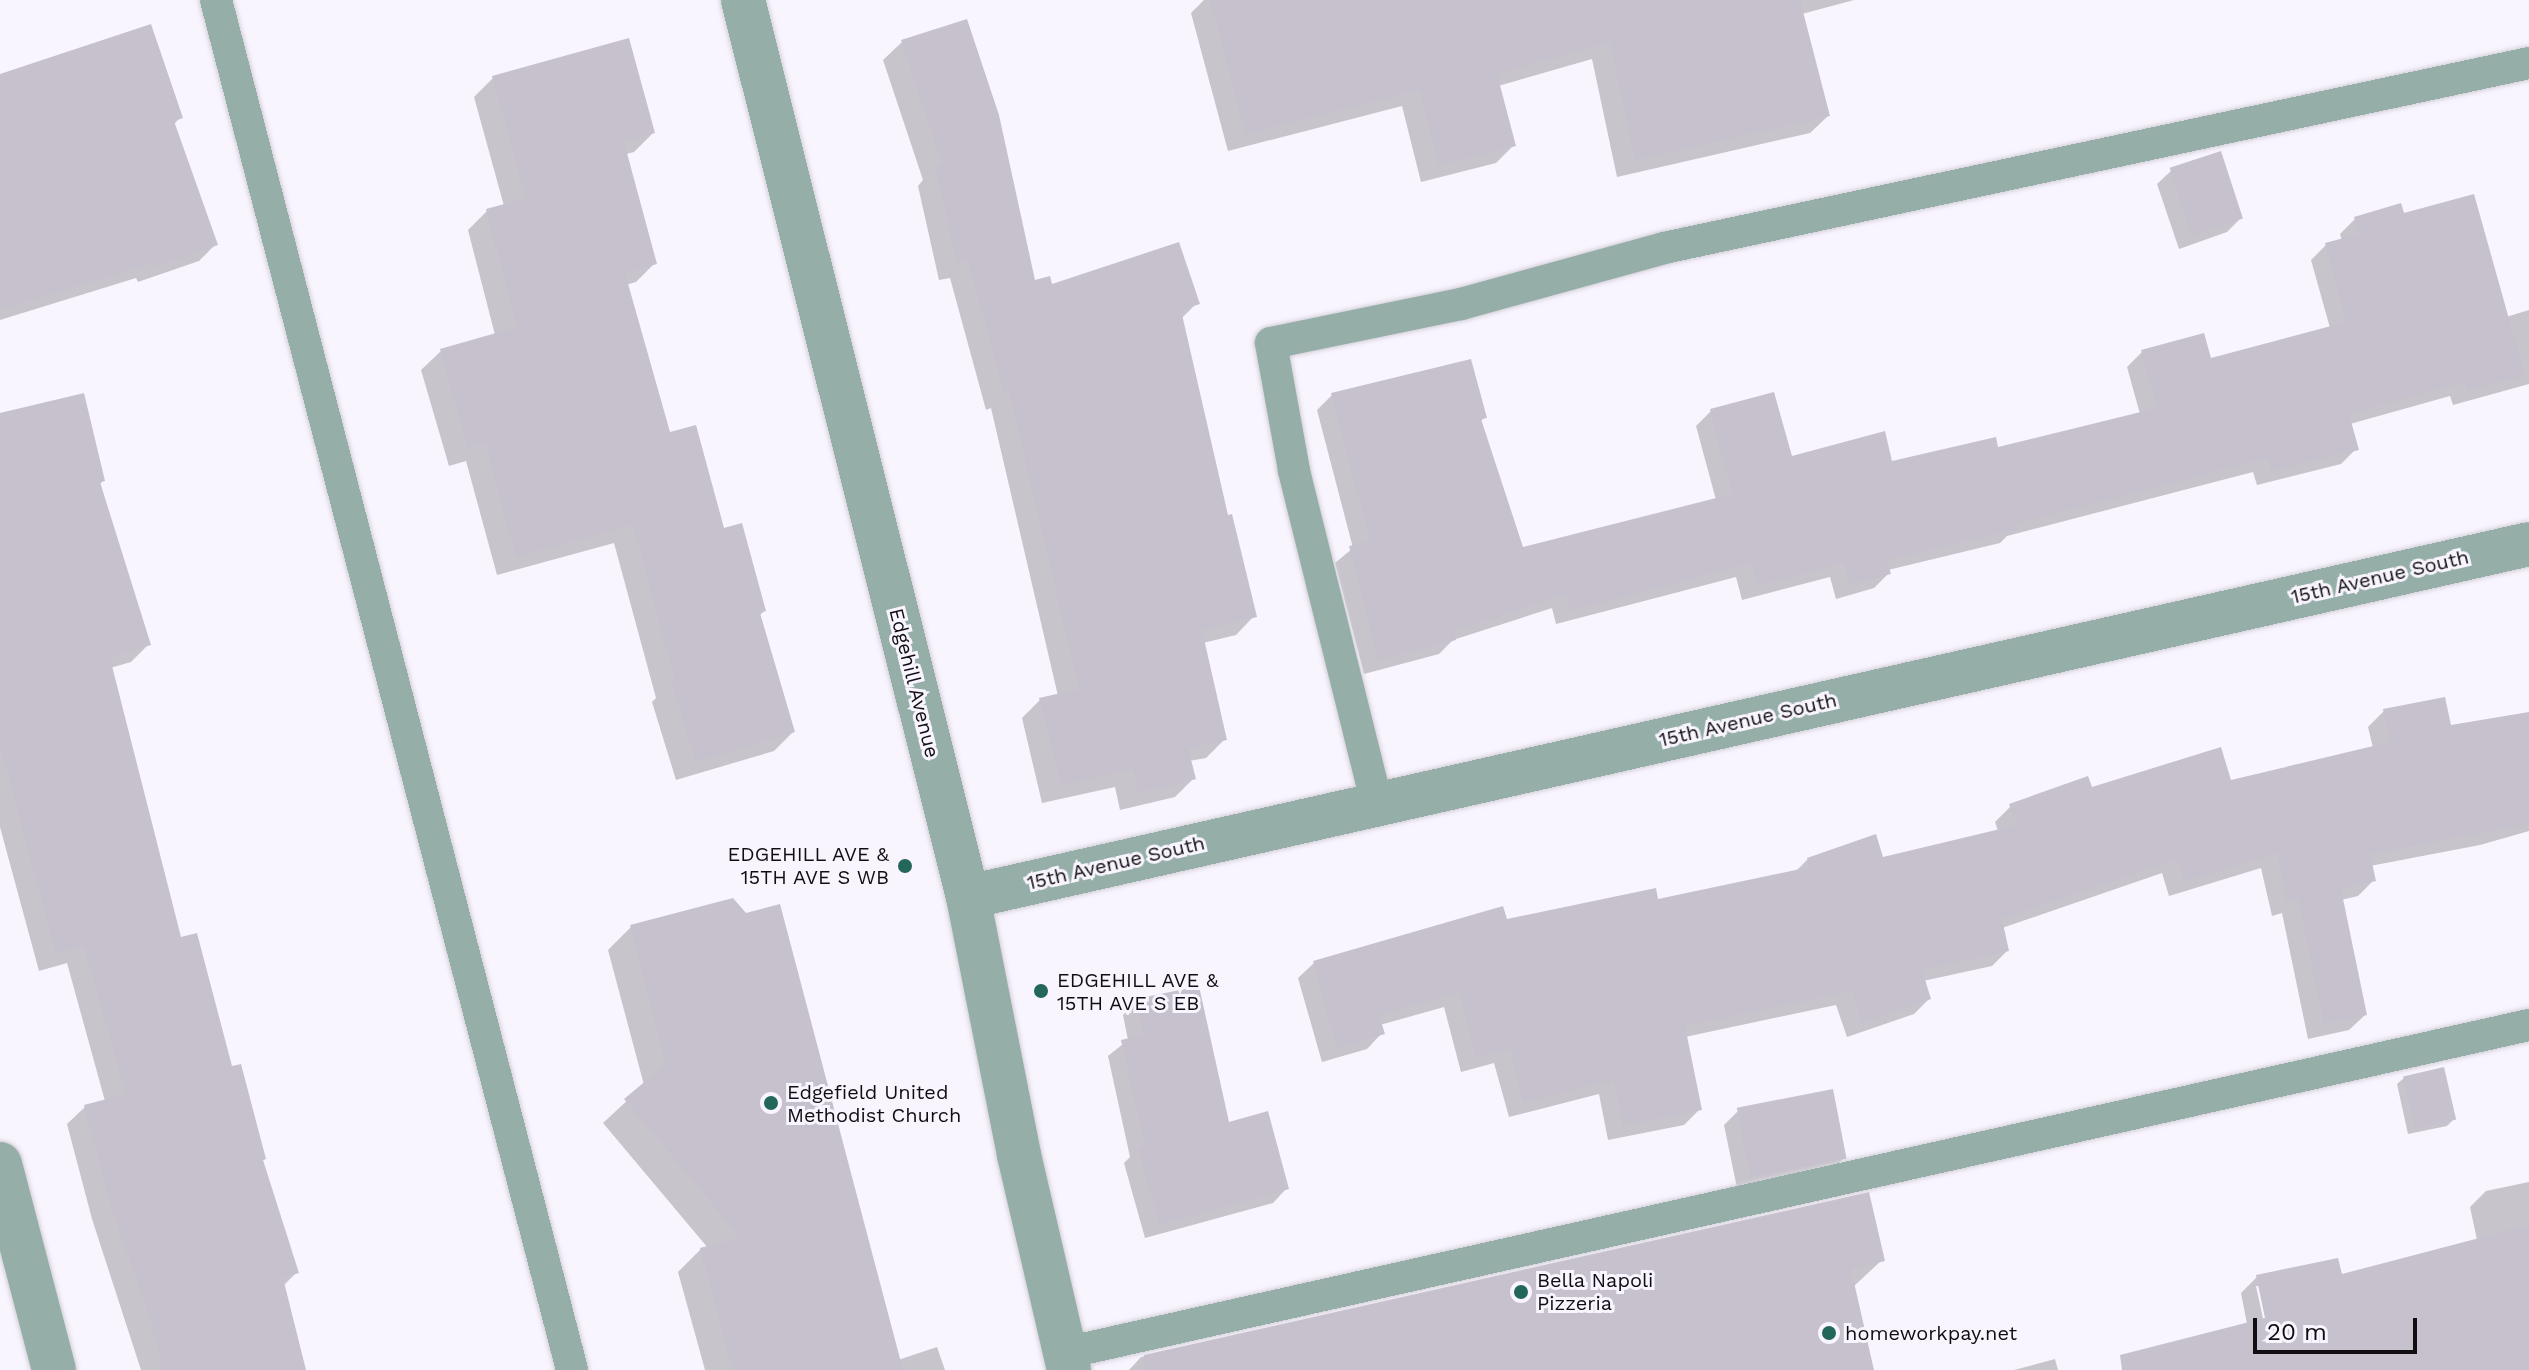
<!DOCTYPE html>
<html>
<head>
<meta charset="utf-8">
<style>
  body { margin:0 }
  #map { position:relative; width:2529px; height:1370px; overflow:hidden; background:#f9f5ff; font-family:"Work Sans",sans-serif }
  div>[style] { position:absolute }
  .shadow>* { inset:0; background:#0003 }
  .building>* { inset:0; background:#c6c1cc; transform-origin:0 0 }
  .roads { filter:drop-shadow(0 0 2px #d4d0d9) drop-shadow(0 0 2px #d4d0d9) }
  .service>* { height:32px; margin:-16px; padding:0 16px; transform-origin:16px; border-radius:16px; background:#95afa8 }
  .minor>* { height:44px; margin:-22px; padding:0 22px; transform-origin:22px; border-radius:22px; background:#95afa8 }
  .tertiary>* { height:44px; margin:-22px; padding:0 22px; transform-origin:22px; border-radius:22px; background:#95afa8 }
  .dots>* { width:22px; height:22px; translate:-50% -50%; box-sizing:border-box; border:4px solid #f9f5ff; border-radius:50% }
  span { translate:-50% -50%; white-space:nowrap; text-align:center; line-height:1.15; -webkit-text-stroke:6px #f9f5ff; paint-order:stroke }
  .street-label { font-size:20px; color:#100e12 }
  .poi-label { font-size:20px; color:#100e12 }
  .right { translate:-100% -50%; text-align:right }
  .left { translate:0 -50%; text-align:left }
  .scale { position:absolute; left:2253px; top:1318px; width:164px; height:36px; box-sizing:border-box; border:4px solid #100e12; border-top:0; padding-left:10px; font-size:24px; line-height:28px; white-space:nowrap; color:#100e12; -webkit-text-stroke:6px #f9f5ff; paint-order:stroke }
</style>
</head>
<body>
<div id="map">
  <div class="shadow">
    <div style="clip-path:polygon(1204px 0,1854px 0,1802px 14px,1828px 116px,1810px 133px,1617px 177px,1592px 59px,1498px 86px,1514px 145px,1496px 163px,1421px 182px,1402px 106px,1228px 151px,1191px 13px)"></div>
    <div style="clip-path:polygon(902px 42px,1033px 282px,1197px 303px,1181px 319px,1226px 518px,1254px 616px,1236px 635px,1203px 643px,1225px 739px,1206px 758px,1189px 761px,1194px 778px,1175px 797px,1120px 810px,1115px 787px,1042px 803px,1022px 718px,1040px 700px,1058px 696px,991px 408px,986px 410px,950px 278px,939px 280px,918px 186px,923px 180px,883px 60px)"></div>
    <div style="clip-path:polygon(0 76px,180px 118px,173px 125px,215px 245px,199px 261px,138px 282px,136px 278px,0 320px)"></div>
    <div style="clip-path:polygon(493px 78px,653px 133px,634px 152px,626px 154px,655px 263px,636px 282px,626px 285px,669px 435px,764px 611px,758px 617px,793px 732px,774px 751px,676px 780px,652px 702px,656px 698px,614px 543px,497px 575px,466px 461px,449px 466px,421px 370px,441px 351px,495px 335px,468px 230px,487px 211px,504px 206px,474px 97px)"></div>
    <div style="clip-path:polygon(2172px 170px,2241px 218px,2227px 232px,2179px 249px,2157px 184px)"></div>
    <div style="clip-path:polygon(2402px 215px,2506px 317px,2529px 310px,2529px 384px,2453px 405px,2450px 396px,2350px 424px,2356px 449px,2341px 464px,2257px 485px,2253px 472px,2007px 536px,2000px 543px,1888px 570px,1889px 573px,1874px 588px,1836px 599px,1830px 577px,1742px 600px,1736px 577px,1556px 624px,1552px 608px,1453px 640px,1439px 654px,1364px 674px,1335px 563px,1353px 548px,1317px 410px,1332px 395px,1485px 417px,1480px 422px,1522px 550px,1716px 500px,1696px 426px,1711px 411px,1790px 459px,1891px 463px,1997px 449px,2140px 414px,2127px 367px,2142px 352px,2210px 360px,2330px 328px,2311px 260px,2326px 245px,2342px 241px,2340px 234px,2355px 219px)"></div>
    <div style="clip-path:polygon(0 415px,103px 481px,99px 485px,149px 644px,131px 662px,110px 668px,180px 939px,231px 1068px,297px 1272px,283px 1286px,304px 1370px,141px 1370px,92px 1219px,67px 1124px,85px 1107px,105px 1101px,67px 963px,39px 971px,0 827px)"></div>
    <div style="clip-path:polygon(2384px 711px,2449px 728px,2529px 713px,2529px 831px,2480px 845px,2370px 866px,2374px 880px,2358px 896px,2341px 900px,2365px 1015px,2349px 1030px,2308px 1039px,2282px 913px,2272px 916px,2261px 868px,2169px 896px,2162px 873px,2002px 928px,2007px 951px,1992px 966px,1923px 981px,1929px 999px,1914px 1014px,1847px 1037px,1836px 1005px,1685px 1037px,1700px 1109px,1684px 1125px,1608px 1140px,1599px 1094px,1509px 1117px,1494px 1063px,1461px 1072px,1444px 1007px,1380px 1025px,1382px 1033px,1367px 1049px,1322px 1062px,1298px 978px,1314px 963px,1505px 922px,1656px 901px,1795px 872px,1808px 859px,1882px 859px,1998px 831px,1995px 822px,2011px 806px,2091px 790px,2230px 782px,2373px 748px,2368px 727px)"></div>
    <div style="clip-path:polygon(631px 927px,898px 1360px,937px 1347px,945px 1370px,705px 1370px,678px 1272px,701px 1249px,708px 1248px,603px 1123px,644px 1085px,608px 950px)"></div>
    <div style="clip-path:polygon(1137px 1001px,1227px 1124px,1287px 1188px,1273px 1203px,1145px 1238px,1124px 1163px,1130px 1157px,1108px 1056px,1128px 1040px,1123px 1015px)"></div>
    <div style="clip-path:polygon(2404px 1078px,2454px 1119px,2447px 1126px,2408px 1134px,2397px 1084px)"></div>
    <div style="clip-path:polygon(1738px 1111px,1844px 1158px,1830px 1172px,1738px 1193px,1724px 1125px)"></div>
    <div style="clip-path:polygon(evenodd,2529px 1182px,2529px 1370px,2128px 1370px,2247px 1324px,2241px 1293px,2257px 1277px,2341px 1276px,2477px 1240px,2470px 1207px,2486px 1191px,2529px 1182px,2256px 1286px,2260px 1286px,2269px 1327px,2265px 1328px,2256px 1286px)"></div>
    <div style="clip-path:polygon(1867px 1195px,1882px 1260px,1853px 1287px,1871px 1370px,1129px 1370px,1141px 1357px)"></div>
    <div style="clip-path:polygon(2055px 1359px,2058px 1370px,2014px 1370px)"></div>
  </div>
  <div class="building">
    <div style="clip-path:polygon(1210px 0,1800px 0,1830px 116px,1635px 160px,1610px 42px,1497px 74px,1516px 146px,1439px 165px,1419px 90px,1246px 134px)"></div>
    <div style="clip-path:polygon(967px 19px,999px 115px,1035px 280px,1050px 276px,1052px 284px,1179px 242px,1200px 304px,1181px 310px,1228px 515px,1232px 514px,1257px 617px,1202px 630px,1227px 740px,1188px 748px,1196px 779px,1138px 793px,1133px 769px,1061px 786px,1039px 698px,1079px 689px,1009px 391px,1004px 392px,968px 261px,957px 263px,935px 166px,942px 164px,901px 40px)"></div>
    <div style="clip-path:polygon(151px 24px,183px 118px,174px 121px,218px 245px,154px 267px,153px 263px,0 310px,0 74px)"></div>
    <div style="clip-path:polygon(629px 38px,655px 133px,624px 142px,657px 264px,625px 273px,670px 432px,696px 425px,724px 528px,742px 523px,766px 611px,760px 613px,795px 732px,696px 762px,671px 681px,675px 680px,633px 525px,516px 557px,485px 443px,468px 448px,440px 349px,517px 327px,486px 209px,526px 198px,492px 76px)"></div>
    <div style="left:2221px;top:151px;width:71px;height:54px;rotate:72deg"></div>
    <div style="clip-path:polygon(2474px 194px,2525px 376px,2468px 391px,2465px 382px,2349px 414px,2359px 450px,2271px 471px,2268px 458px,2016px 524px,2018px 529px,1887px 560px,1891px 574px,1850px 585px,1844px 563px,1757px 586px,1751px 563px,1571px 611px,1566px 594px,1454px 631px,1456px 640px,1378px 660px,1349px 546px,1370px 541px,1331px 393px,1471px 359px,1487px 418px,1481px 419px,1523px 547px,1732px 494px,1710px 409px,1774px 392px,1792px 456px,1885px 431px,1892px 461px,1996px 437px,1998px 447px,2157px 408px,2141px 350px,2204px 333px,2211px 358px,2346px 322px,2325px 243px,2359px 234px,2354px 217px,2401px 203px,2404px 213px)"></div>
    <div style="clip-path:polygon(84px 393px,105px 481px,100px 482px,151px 645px,110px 658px,181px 937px,197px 933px,232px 1066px,241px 1064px,266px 1159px,263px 1160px,299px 1273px,283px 1278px,306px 1370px,163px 1370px,149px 1315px,109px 1200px,84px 1105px,126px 1094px,84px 946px,56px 954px,0 745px,0 413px)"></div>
    <div style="clip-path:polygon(2445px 697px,2451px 725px,2529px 712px,2529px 824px,2370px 854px,2376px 881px,2341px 889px,2367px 1015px,2324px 1024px,2298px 899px,2287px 901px,2277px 853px,2184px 882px,2177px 859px,2002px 919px,2009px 951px,1922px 970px,1931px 999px,1862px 1023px,1852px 991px,1685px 1026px,1702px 1110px,1623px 1126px,1614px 1080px,1524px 1103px,1510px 1048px,1476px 1057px,1460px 992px,1379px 1015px,1385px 1034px,1337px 1048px,1313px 961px,1503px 906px,1507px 919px,1656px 888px,1658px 899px,1810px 867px,1807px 858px,1876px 834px,1883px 857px,2017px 825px,2009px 804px,2088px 776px,2092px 787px,2221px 747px,2231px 780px,2390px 742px,2383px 709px)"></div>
    <div style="clip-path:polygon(733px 898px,746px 913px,780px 904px,903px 1370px,733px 1370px,700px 1248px,740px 1237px,624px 1099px,666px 1064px,630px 925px)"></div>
    <div style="clip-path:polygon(1199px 986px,1229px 1122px,1268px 1111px,1289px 1189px,1159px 1225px,1138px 1147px,1145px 1145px,1121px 1040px,1143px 1035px,1136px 999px)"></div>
    <div style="left:2444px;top:1067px;width:54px;height:42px;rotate:77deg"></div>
    <div style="left:1833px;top:1089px;width:71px;height:98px;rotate:79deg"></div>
    <div style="clip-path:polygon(1869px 1192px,1885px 1261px,1851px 1269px,1874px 1370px,1145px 1370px,1144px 1355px)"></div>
    <div style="clip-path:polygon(2529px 1225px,2529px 1370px,2122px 1370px,2120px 1355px,2265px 1318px,2256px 1275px,2338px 1258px,2342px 1274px)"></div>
  </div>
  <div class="roads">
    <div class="service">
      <div style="left:216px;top:0;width:1415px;rotate:75.43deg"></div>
      <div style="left:1377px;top:804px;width:344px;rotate:-104deg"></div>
      <div style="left:1294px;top:470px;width:129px;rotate:-100.3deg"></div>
      <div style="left:1271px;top:343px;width:194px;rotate:-11.6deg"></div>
      <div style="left:1461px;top:304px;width:211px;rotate:-15.4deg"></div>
      <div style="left:1664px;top:248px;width:885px;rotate:-12.07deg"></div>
      <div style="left:1065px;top:1353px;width:1500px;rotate:-12.63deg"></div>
    </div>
    <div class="minor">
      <div style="left:968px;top:897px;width:1600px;rotate:-12.74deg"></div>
      <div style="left:0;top:1164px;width:213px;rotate:75.3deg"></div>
    </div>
    <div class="tertiary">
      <div style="left:743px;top:0;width:925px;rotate:75.92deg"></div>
      <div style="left:968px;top:897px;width:263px;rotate:78.8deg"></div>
      <div style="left:1019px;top:1155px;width:221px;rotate:76.9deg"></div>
    </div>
  </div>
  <div class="dots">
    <div style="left:905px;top:866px;background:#236759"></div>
    <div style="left:1041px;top:991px;background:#236759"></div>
    <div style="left:771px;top:1103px;background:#236759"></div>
    <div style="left:1521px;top:1292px;background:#236759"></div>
    <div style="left:1829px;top:1333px;background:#236759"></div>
  </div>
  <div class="street-label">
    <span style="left:2380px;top:577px;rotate:-13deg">15th Avenue South</span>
    <span style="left:914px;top:683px;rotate:76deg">Edgehill Avenue</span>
    <span style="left:1748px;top:720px;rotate:-13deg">15th Avenue South</span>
    <span style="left:1116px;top:863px;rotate:-13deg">15th Avenue South</span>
  </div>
  <div class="poi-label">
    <span class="right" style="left:889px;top:866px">EDGEHILL AVE &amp;<br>15TH AVE S WB</span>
    <span class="left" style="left:1057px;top:992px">EDGEHILL AVE &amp;<br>15TH AVE S EB</span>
    <span class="left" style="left:787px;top:1104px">Edgefield United<br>Methodist Church</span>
    <span class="left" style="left:1537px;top:1292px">Bella Napoli<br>Pizzeria</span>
    <span class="left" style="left:1845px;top:1333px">homeworkpay.net</span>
  </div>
  <div class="scale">20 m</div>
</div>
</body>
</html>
